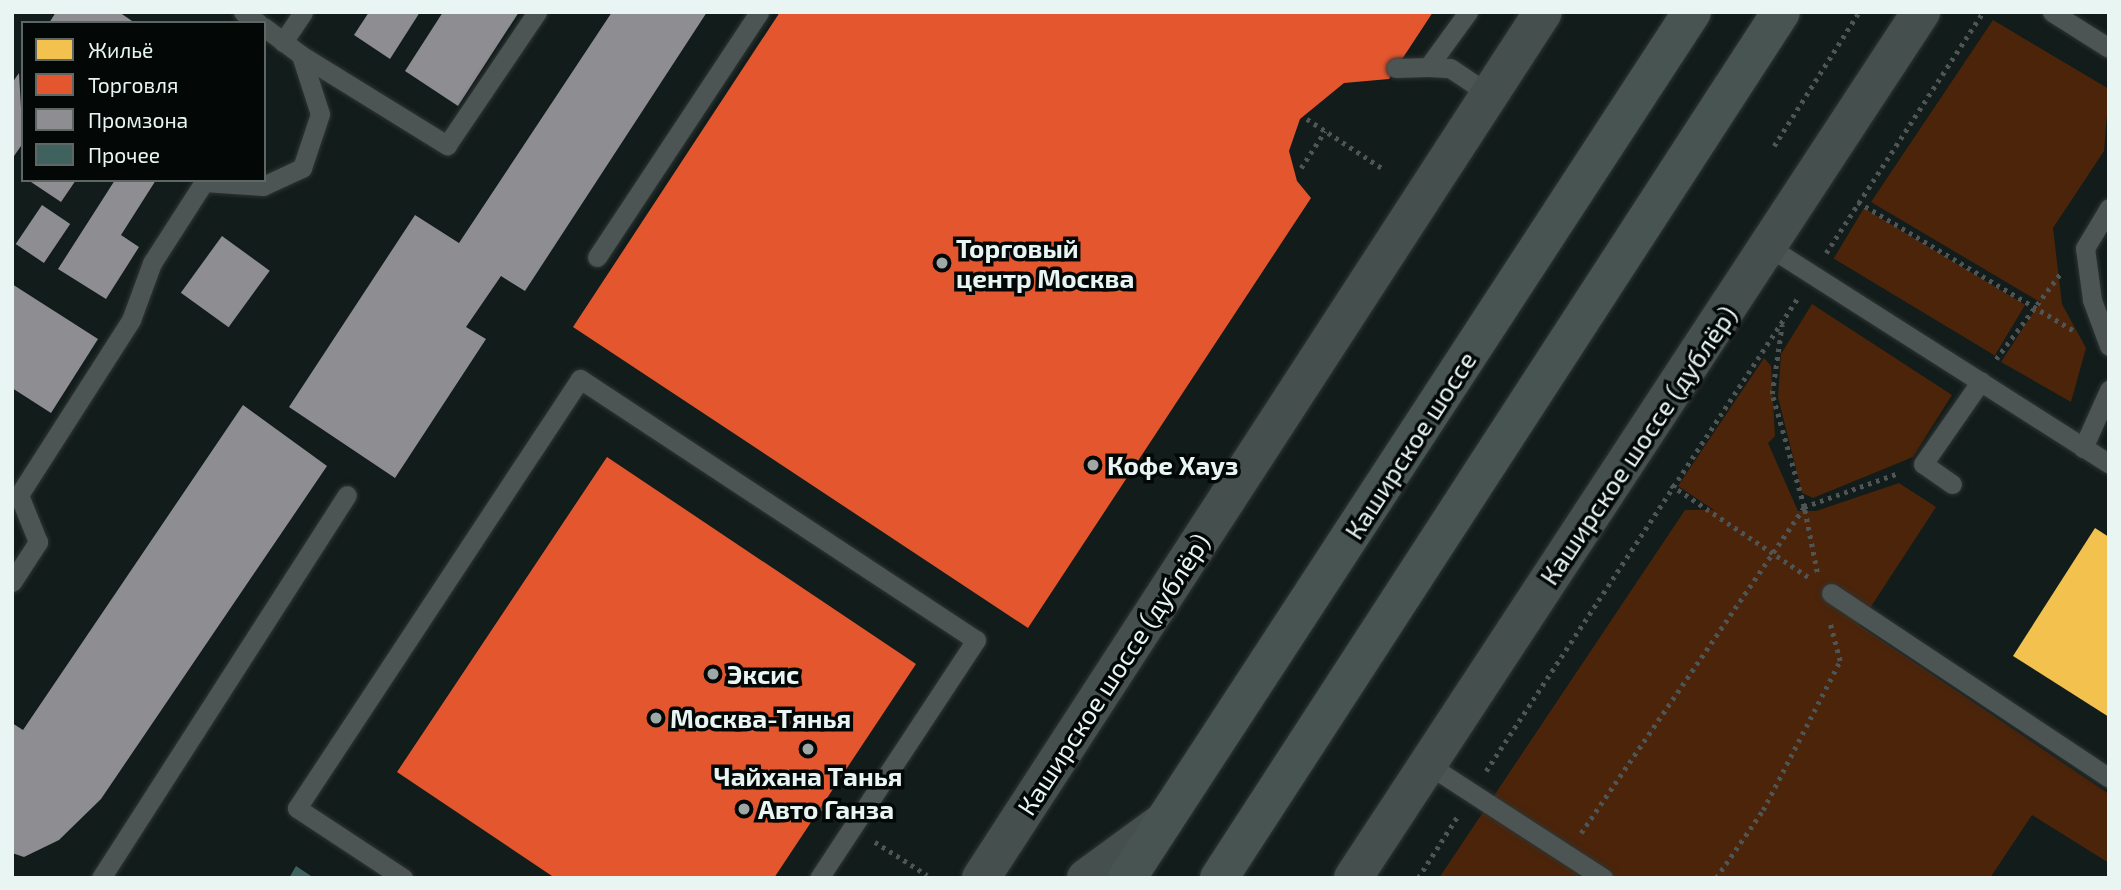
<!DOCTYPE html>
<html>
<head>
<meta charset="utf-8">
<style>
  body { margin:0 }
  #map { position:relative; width:2121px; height:890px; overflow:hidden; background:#121c1a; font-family:"Exo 2",sans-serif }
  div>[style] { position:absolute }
  .green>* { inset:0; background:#4b240a; transform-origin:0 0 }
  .homes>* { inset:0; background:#f2c14e }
  .shops>* { inset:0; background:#e4572e }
  .industry>* { inset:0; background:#8d8d92; transform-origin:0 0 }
  .building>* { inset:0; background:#40625e }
  .path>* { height:4.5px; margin-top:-2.25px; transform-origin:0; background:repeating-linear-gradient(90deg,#4e5554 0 3.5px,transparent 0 8.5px) }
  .roads { filter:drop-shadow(0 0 2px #2e3533) drop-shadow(0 0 2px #2e3533) }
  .lane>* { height:19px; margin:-9.5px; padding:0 9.5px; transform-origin:9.5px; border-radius:9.5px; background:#4c5553 }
  .secondary>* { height:38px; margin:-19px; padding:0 19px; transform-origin:19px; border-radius:19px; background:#454f4e }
  .primary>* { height:38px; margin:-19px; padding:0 19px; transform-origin:19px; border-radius:19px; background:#475452 }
  .dots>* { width:19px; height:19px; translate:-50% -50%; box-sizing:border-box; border:4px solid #030807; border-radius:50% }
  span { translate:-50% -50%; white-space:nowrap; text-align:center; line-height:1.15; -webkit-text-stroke:7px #030807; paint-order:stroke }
  .poi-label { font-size:26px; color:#e9f5f3; font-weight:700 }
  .left { translate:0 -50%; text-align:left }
  .street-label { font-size:26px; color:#e9f5f3 }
  .frame { position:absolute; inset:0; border:14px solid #e9f5f3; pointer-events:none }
  .legend { position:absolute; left:21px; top:21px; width:245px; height:161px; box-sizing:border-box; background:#030807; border:2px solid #5f6765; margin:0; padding:9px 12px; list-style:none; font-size:21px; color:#e9f5f3 }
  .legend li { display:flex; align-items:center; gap:14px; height:35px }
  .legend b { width:35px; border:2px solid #5f6765 }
</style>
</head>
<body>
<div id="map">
  <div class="green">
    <div style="clip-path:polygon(1993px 20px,2109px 89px,2104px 151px,2053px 228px,2062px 304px,2086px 348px,2071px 402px,2001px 362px,2040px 302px,1871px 202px)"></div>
    <div style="left:1864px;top:208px;width:188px;height:59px;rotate:31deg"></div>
    <div style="clip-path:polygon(1812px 304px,1952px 395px,1913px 457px,1813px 498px,1802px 493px,1778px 397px,1781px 354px)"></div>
    <div style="clip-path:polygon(1764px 358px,1771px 366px,1775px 436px,1768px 443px,1798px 511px,1816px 511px,1899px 483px,1936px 507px,1859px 625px,2109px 794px,2109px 863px,2032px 815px,1990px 878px,1439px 878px,1685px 510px,1714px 510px,1678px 486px)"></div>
  </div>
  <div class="homes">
    <div style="clip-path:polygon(2095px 528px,2109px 537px,2109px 717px,2013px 656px)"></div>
  </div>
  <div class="shops">
    <div style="clip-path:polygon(780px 12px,1433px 12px,1389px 79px,1344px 83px,1300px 119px,1289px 151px,1297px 181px,1311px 198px,1028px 628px,573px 327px)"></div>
    <div style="clip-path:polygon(607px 457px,916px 664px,774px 878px,555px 878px,397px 772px)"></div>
  </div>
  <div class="industry">
    <div style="clip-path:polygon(56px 12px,119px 12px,135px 23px,49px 23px)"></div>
    <div style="clip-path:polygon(369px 12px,420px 12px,390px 59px,354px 35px)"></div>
    <div style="clip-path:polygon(443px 12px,519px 12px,458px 106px,405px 71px)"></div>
    <div style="clip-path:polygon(612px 12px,707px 12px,525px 291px,501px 276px,466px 327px,486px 339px,395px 478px,289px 407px,415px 215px,459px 243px)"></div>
    <div style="clip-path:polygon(19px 73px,23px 143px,12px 159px,12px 83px)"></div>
    <div style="clip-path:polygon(28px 180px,76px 180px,61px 202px)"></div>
    <div style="clip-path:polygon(115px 180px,156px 180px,121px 235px,139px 247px,106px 299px,58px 269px)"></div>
    <div style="left:42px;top:205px;width:34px;height:47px;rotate:34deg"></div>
    <div style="left:222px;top:236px;width:59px;height:70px;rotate:36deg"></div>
    <div style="clip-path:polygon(12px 284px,98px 339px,51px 413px,12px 388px)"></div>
    <div style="clip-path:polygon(243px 405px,327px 466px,101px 799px,59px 840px,24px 857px,12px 853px,12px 723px,23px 730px)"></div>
  </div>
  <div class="building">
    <div style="clip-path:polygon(296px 866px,314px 878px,289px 878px)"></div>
  </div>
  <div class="path">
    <div style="left:1307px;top:119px;width:93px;rotate:33.2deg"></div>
    <div style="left:1774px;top:146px;width:159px;rotate:-57.6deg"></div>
    <div style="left:1301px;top:168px;width:44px;rotate:-57deg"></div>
    <div style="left:1858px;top:202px;width:252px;rotate:30.8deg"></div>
    <div style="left:1826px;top:253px;width:288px;rotate:-56.9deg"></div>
    <div style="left:1996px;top:359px;width:106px;rotate:-53deg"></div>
    <div style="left:1671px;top:485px;width:167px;rotate:33.8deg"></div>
    <div style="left:1817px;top:572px;width:66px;rotate:-101.3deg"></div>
    <div style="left:1804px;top:507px;width:101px;rotate:-19.7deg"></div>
    <div style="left:1486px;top:771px;width:569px;rotate:-56.62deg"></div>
    <div style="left:821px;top:807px;width:13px;rotate:32deg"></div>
    <div style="left:1581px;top:833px;width:395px;rotate:-55.6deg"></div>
    <div style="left:1804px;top:507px;width:117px;rotate:-105.8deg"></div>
    <div style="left:1772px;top:394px;width:70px;rotate:-81.8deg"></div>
    <div style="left:875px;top:842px;width:62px;rotate:32.4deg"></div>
    <div style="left:1418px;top:878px;width:76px;rotate:-57.4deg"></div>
    <div style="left:1716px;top:878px;width:83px;rotate:-55.3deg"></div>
    <div style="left:1763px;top:810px;width:168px;rotate:-62.7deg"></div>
    <div style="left:1840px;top:661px;width:38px;rotate:-105deg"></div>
  </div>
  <div class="roads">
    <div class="lane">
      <div style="left:243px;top:12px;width:19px;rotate:36deg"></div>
      <div style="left:1468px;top:12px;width:68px;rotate:126deg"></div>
      <div style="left:1428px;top:67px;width:22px;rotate:3deg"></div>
      <div style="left:1450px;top:68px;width:47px;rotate:33.7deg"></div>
      <div style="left:2052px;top:12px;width:67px;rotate:32.3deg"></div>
      <div style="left:283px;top:42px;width:36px;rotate:-56deg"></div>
      <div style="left:301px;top:55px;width:172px;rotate:31.7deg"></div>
      <div style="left:447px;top:145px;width:161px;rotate:-55.9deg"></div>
      <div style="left:1396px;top:68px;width:32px;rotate:-2deg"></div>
      <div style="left:2109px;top:208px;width:47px;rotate:121deg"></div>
      <div style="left:2085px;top:248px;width:52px;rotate:82.3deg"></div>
      <div style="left:2092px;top:300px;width:49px;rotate:69.7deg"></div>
      <div style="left:1769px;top:247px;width:403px;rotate:32.5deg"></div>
      <div style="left:597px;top:257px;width:294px;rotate:-56.5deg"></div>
      <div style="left:2083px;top:448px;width:64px;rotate:-65.9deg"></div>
      <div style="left:1952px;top:484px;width:35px;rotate:-145deg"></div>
      <div style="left:1923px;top:464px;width:101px;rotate:-55.1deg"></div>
      <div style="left:12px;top:582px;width:48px;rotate:-57deg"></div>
      <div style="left:38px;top:542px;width:51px;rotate:-112deg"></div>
      <div style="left:19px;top:495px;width:208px;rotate:-57.4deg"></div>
      <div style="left:131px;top:320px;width:61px;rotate:-69.8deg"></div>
      <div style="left:152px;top:263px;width:96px;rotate:-57.3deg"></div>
      <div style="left:204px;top:182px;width:59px;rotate:3.9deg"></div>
      <div style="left:263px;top:186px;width:43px;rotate:-24.8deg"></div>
      <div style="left:302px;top:168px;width:57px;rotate:-71.6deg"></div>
      <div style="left:320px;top:114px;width:62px;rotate:-107.9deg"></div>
      <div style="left:301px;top:55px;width:46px;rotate:-142.9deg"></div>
      <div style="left:1831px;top:593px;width:334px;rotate:33.6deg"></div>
      <div style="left:1427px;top:764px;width:210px;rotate:32.9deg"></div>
      <div style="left:101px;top:878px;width:455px;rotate:-57.3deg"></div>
      <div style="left:403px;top:878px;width:127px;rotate:-146.6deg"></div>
      <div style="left:297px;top:808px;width:514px;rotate:-56.59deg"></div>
      <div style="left:580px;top:379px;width:474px;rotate:33.4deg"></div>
      <div style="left:976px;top:640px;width:285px;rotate:123.4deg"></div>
    </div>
    <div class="secondary">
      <div style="left:981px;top:878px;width:1032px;rotate:-57.02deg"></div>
      <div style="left:1086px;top:878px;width:97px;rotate:-36.2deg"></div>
      <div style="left:1353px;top:878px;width:1036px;rotate:-56.74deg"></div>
    </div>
    <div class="primary">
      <div style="left:1127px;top:878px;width:1034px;rotate:-56.88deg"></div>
      <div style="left:1219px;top:878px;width:1032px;rotate:-57.02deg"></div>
    </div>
  </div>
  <div class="dots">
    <div style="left:942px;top:263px;background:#9ea9a7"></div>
    <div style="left:1093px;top:465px;background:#9ea9a7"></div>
    <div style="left:713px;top:674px;background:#9ea9a7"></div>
    <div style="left:656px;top:718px;background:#9ea9a7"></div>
    <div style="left:808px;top:749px;background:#9ea9a7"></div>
    <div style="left:744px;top:809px;background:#9ea9a7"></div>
  </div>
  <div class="poi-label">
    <span class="left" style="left:956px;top:263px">Торговый<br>центр Москва</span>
    <span class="left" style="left:1107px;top:465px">Кофе Хауз</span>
    <span class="left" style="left:727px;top:674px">Эксис</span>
    <span class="left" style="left:670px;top:718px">Москва-Тянья</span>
    <span style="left:808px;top:776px">Чайхана Танья</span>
    <span class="left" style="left:758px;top:809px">Авто Ганза</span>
  </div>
  <div class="street-label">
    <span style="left:1410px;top:445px;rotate:-57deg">Каширское шоссе</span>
    <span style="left:1638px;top:445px;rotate:-56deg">Каширское шоссе (дублёр)</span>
    <span style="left:1113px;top:674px;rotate:-57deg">Каширское шоссе (дублёр)</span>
  </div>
  <div class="frame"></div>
  <ul class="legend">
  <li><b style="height:19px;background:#f2c14e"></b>Жильё</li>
  <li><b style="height:19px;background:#e4572e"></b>Торговля</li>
  <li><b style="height:19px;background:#8d8d92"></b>Промзона</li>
  <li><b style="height:19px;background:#40625e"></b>Прочее</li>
  </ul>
</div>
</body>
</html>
